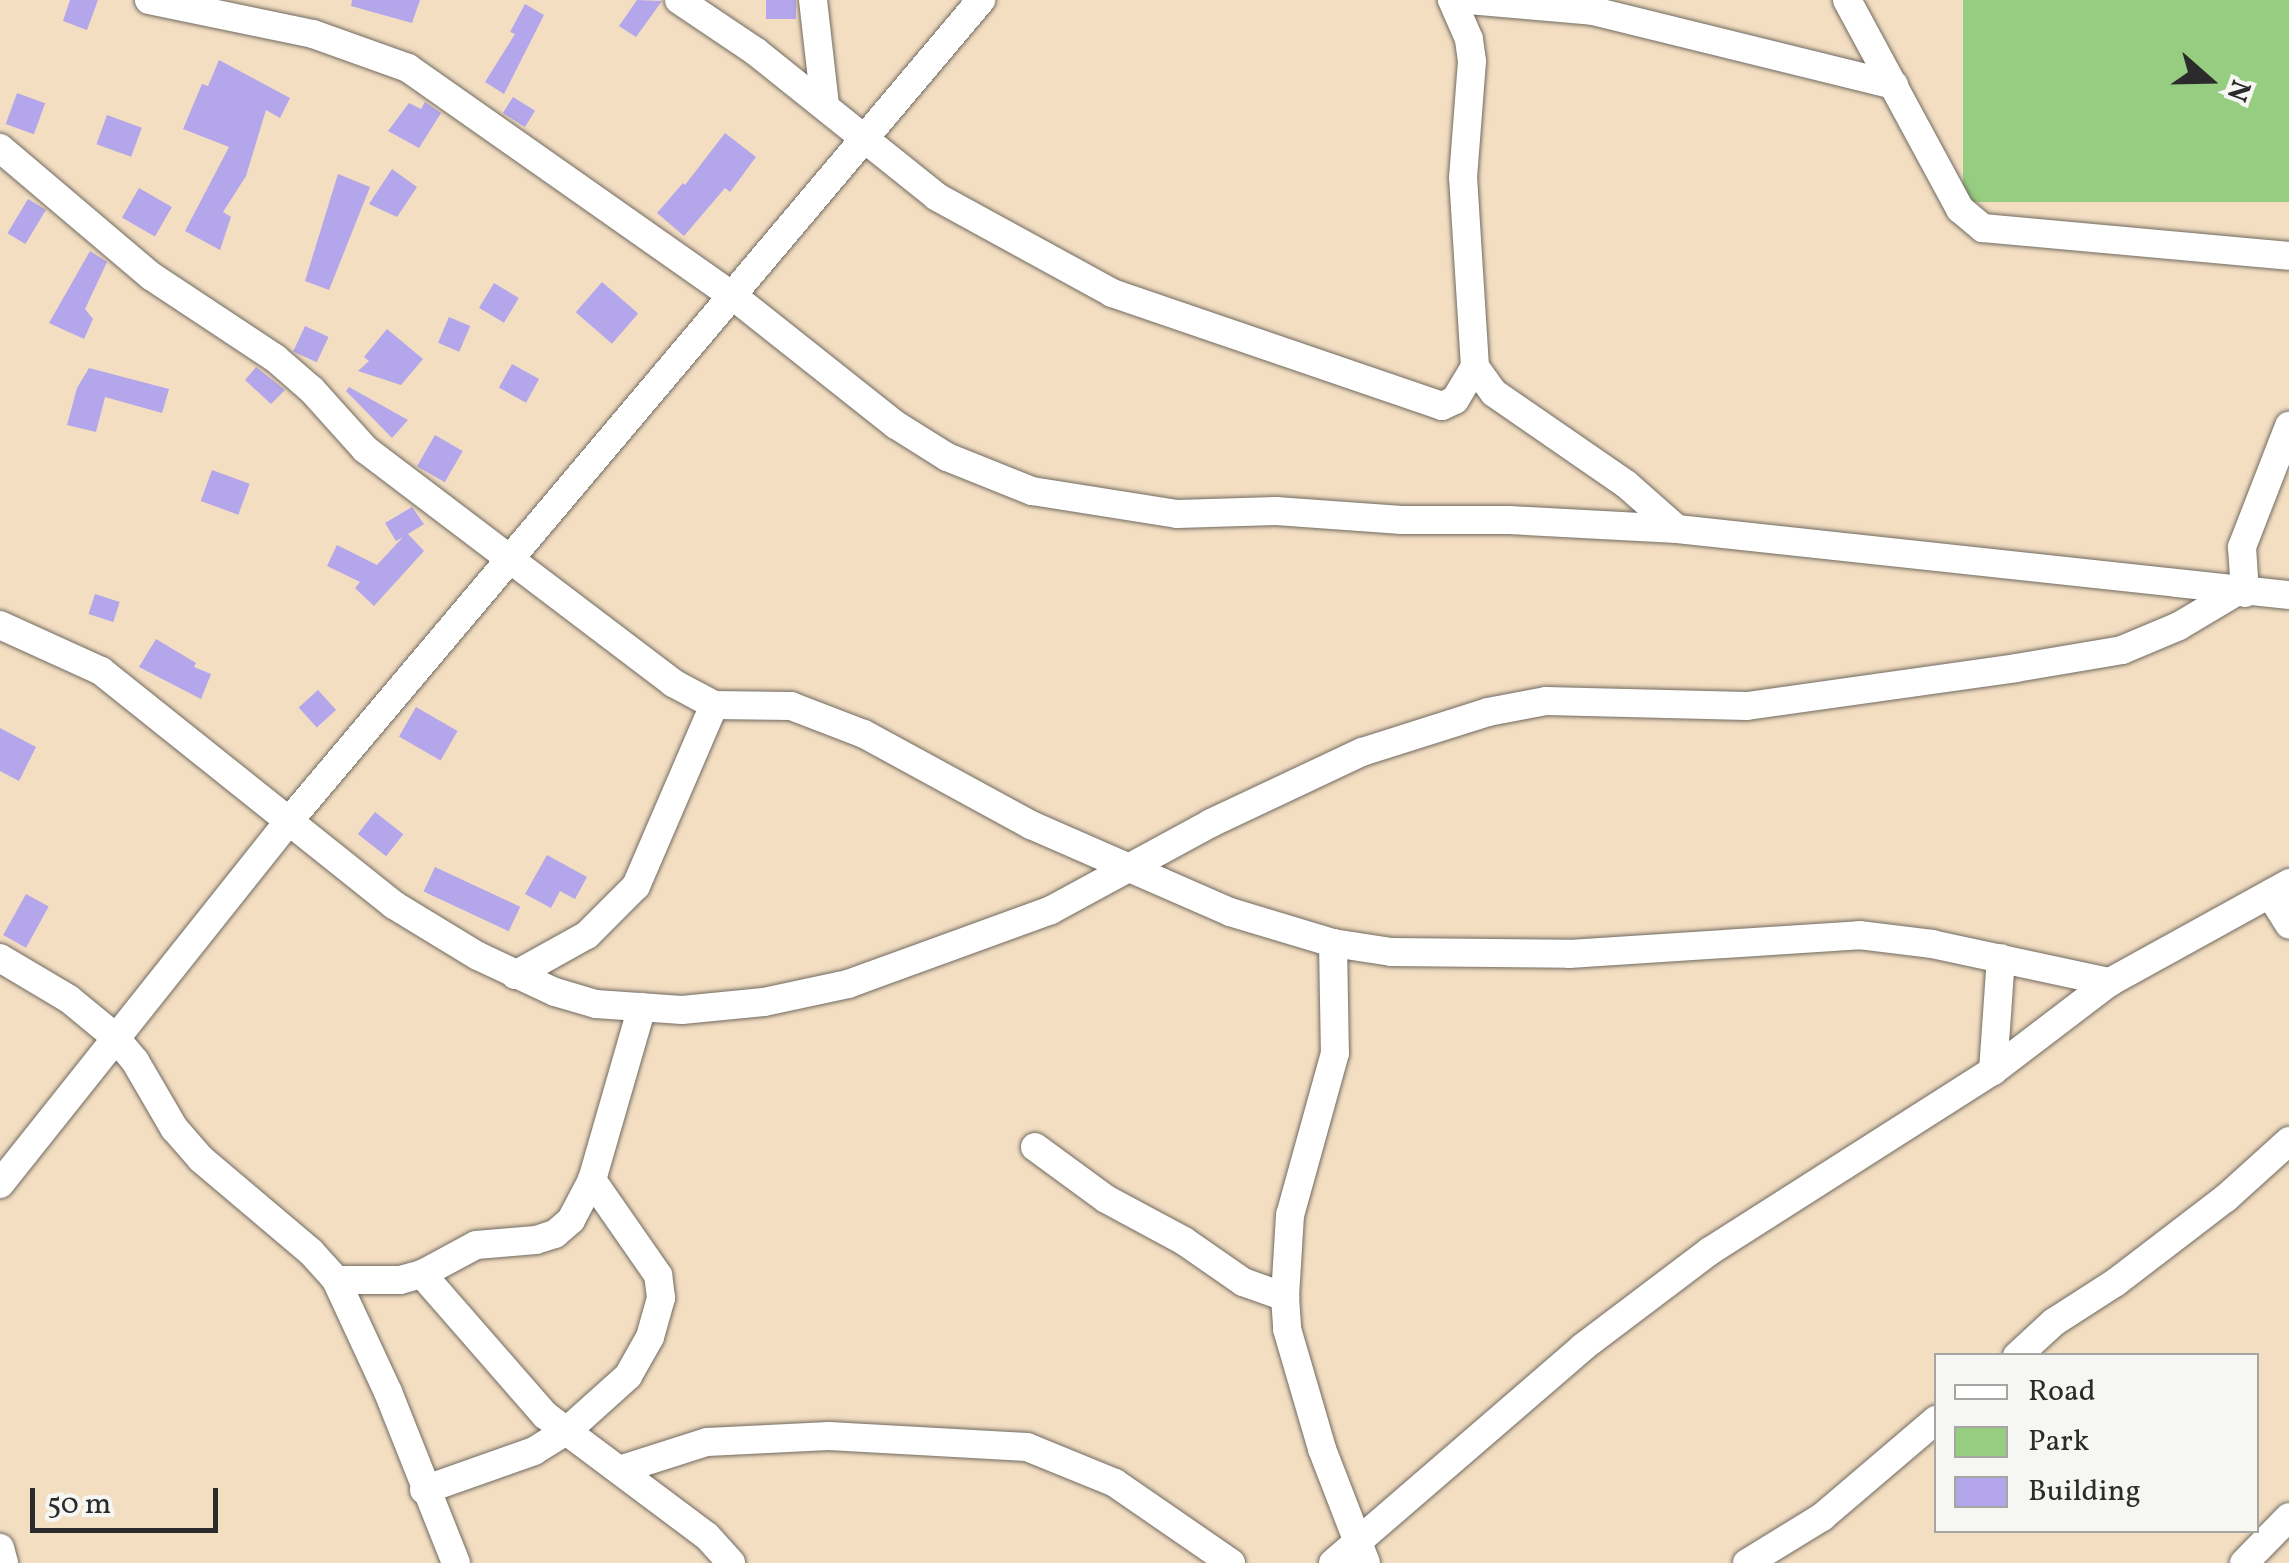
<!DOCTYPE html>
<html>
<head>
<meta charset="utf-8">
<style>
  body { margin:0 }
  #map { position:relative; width:2289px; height:1563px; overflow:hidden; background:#f3dec2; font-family:Vollkorn,serif }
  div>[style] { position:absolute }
  .green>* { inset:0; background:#96cd80; transform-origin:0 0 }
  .building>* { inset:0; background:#b3a6ea; transform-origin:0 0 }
  .roads { filter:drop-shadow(0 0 2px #716a60) drop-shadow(0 0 2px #716a60) }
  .minor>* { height:28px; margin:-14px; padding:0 14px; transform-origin:14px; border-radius:14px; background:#fff }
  span { translate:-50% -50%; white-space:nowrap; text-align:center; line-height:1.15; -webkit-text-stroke:10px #f6f6f2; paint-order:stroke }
  .legend { position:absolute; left:1934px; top:1353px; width:325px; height:180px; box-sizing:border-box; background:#f6f6f2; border:2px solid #a5a5a2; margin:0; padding:12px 18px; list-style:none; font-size:30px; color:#2b2b2b }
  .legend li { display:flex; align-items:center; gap:20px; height:50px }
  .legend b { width:50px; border:2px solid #a5a5a2 }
  .north { position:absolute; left:2159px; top:30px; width:100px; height:100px; -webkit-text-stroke:8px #f6f6f2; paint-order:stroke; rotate:110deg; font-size:28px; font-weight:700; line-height:40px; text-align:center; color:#2b2b2b }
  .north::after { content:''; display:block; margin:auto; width:35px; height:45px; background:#2b2b2b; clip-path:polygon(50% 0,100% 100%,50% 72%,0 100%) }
  .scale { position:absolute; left:30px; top:1488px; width:188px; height:45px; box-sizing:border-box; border:5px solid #2b2b2b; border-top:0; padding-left:12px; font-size:30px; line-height:35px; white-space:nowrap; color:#2b2b2b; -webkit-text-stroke:8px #f6f6f2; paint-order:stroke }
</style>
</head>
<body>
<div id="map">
  <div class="green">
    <div style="left:1963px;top:0;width:326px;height:202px"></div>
  </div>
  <div class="building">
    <div style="clip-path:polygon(70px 0,98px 0,87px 30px,63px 21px)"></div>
    <div style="clip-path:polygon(352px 0,420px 0,412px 23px,351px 6px)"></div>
    <div style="clip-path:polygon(637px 0,662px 1px,636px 37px,619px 26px)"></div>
    <div style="left:766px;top:0;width:30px;height:19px"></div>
    <div style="clip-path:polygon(525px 4px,544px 15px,504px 94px,485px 82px,515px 34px,510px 32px)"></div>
    <div style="clip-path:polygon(219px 60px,290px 98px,280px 118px,266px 110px,246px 176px,223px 212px,231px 217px,220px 250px,185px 231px,229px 147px,183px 129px,202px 84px,208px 86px)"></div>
    <div style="left:17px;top:93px;width:30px;height:33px;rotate:20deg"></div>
    <div style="left:513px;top:97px;width:26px;height:19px;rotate:32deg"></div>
    <div style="clip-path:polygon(425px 102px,441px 113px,419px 148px,388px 131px,409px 103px,421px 109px)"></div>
    <div style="left:107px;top:115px;width:37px;height:31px;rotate:20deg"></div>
    <div style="clip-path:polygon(725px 133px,756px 157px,730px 192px,725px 188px,684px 236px,657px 213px,683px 183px,685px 185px)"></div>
    <div style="clip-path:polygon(392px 169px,417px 187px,397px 217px,369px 204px)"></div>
    <div style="clip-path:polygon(338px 174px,370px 187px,329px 290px,305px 281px)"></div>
    <div style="left:139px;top:188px;width:38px;height:34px;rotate:30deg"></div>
    <div style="left:28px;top:199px;width:21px;height:40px;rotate:31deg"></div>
    <div style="clip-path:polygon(90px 251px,107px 262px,85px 309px,93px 319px,84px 339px,49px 323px)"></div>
    <div style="left:602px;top:282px;width:48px;height:40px;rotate:41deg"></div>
    <div style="left:494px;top:283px;width:29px;height:29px;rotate:31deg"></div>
    <div style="left:449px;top:317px;width:23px;height:28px;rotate:23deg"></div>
    <div style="left:305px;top:326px;width:26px;height:28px;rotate:25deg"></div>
    <div style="clip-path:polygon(387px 329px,423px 359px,401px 385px,358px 371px,369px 361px,364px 357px)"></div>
    <div style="left:512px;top:364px;width:31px;height:27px;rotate:29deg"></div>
    <div style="clip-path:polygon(256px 367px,285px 390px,271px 404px,245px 380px)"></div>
    <div style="clip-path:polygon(89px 368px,169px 389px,162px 413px,105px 397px,96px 432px,67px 425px,77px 388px)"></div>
    <div style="clip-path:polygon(349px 387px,408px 420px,392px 438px,346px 391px)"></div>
    <div style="left:435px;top:435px;width:32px;height:36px;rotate:30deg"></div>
    <div style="left:212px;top:470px;width:40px;height:33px;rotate:20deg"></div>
    <div style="clip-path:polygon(412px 507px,424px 524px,408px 534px,424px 551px,374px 606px,355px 588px,360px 582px,327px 566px,337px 545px,377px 565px,403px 537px,396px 541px,385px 523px)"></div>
    <div style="left:95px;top:594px;width:26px;height:21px;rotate:18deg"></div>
    <div style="clip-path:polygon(156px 639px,196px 663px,194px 667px,211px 674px,201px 699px,139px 667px)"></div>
    <div style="left:318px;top:690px;width:27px;height:26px;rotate:48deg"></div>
    <div style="left:416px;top:707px;width:48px;height:34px;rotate:30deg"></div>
    <div style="clip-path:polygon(0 728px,36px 747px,19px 781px,0 771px)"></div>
    <div style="left:375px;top:812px;width:36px;height:28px;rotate:38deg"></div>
    <div style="clip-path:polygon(547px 855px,587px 877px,575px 899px,560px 891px,551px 908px,525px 894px)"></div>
    <div style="left:435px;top:867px;width:94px;height:27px;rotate:25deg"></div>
    <div style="left:26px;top:894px;width:26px;height:47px;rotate:29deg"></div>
  </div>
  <div class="roads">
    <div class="minor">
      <div style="left:149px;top:0;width:167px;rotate:11.7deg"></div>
      <div style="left:313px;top:34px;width:101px;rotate:19.7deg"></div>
      <div style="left:408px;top:68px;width:397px;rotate:35.1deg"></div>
      <div style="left:733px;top:296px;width:208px;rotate:38.4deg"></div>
      <div style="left:896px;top:425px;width:60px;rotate:32.1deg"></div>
      <div style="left:947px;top:457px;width:92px;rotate:21.8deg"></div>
      <div style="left:1032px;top:491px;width:147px;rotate:9deg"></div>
      <div style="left:1177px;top:514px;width:99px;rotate:-1.7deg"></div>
      <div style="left:1276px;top:511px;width:126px;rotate:4.1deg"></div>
      <div style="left:1402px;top:520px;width:107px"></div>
      <div style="left:1509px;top:520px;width:168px;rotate:3.1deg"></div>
      <div style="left:1677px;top:529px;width:616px;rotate:6.16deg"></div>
      <div style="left:679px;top:0;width:92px;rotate:33.9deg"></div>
      <div style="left:755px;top:51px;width:233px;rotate:38.7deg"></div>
      <div style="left:937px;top:197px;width:200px;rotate:28.7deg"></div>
      <div style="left:1112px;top:293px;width:349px;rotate:18.9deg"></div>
      <div style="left:1442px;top:406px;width:14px;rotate:-25deg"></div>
      <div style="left:1455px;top:400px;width:39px;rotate:-59deg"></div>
      <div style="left:1475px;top:367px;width:189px;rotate:-93.6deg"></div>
      <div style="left:1463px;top:178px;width:117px;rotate:-85.6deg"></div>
      <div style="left:1472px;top:61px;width:22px;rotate:-98deg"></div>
      <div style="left:1469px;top:39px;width:43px;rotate:-113.6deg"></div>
      <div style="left:813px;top:0;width:106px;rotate:83.5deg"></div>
      <div style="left:1468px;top:0;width:125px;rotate:5deg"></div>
      <div style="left:1593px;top:11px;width:310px;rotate:13.8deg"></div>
      <div style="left:1847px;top:0;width:238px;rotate:61.6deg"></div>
      <div style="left:1960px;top:209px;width:30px;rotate:40deg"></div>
      <div style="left:1983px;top:228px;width:307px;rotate:5.2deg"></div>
      <div style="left:0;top:148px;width:198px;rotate:40.3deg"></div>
      <div style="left:151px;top:276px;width:149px;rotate:33.5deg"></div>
      <div style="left:275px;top:358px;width:49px;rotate:40.9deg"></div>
      <div style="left:312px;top:390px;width:79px;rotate:48.1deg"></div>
      <div style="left:365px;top:449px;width:387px;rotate:37.2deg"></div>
      <div style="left:673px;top:683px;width:47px;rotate:28.2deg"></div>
      <div style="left:714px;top:705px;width:77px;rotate:0.7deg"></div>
      <div style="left:791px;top:706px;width:78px;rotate:21deg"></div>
      <div style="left:864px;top:734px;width:190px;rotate:28.6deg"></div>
      <div style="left:1031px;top:825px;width:217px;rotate:23.6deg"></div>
      <div style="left:1230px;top:912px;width:108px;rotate:16.8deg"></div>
      <div style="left:1333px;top:943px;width:59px;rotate:8.8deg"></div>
      <div style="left:1391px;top:952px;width:178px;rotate:0.6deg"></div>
      <div style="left:1569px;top:954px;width:291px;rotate:-3.7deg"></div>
      <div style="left:1859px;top:935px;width:74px;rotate:7deg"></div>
      <div style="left:1932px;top:944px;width:182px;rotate:12.1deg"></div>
      <div style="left:1475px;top:367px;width:32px;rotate:54deg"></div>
      <div style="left:1494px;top:393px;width:160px;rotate:34.6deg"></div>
      <div style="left:1626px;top:484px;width:68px;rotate:41.4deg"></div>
      <div style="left:2245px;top:593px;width:46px;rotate:-93.7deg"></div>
      <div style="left:2242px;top:547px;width:130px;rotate:-68.8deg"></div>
      <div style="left:0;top:625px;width:111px;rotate:24.5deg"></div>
      <div style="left:101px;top:671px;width:375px;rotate:38.6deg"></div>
      <div style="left:394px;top:905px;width:98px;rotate:31.3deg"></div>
      <div style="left:478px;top:956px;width:85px;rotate:25.1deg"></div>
      <div style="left:555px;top:992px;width:43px;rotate:16.3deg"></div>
      <div style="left:596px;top:1004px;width:86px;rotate:4deg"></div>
      <div style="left:682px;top:1010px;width:82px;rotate:-5.6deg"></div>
      <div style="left:764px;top:1002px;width:86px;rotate:-12.1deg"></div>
      <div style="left:848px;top:984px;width:216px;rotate:-20deg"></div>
      <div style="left:1051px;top:910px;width:182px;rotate:-28.5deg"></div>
      <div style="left:1211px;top:823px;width:167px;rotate:-25.2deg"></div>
      <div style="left:1362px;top:752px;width:132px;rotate:-17.6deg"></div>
      <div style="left:1488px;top:712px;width:59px;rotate:-10.7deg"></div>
      <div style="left:1546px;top:701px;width:201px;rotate:1.4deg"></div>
      <div style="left:1747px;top:706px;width:272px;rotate:-8deg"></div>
      <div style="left:2016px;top:668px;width:108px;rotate:-9.6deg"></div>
      <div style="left:2122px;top:650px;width:62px;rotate:-22.8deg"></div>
      <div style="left:2179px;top:626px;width:66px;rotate:-30.8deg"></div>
      <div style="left:2270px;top:894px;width:36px;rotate:58deg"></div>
      <div style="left:1333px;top:943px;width:110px;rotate:89deg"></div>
      <div style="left:1335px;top:1053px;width:168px;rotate:105.5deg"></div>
      <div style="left:1290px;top:1215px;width:82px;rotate:93.5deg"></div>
      <div style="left:1285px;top:1297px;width:32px;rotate:86deg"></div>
      <div style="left:1287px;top:1329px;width:125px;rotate:73.7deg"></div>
      <div style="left:1322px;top:1449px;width:122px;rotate:68.9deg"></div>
      <div style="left:0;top:958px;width:80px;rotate:30.7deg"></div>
      <div style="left:69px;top:999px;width:58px;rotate:39.4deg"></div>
      <div style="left:114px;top:1036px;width:33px;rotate:50deg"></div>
      <div style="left:135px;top:1061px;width:78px;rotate:59.8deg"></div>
      <div style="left:174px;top:1128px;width:41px;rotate:48.9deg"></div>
      <div style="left:201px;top:1159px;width:144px;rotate:40.2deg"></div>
      <div style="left:311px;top:1252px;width:38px;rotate:48deg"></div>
      <div style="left:336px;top:1280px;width:123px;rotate:65.1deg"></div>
      <div style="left:388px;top:1392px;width:184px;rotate:68.3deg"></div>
      <div style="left:515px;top:975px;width:82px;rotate:-29.1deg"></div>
      <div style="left:587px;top:935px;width:69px;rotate:-45deg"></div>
      <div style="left:636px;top:886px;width:197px;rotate:-66.7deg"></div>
      <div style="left:1993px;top:1071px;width:113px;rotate:-86deg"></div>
      <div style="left:1035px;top:1147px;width:88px;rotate:36.2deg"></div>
      <div style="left:1106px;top:1199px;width:89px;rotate:28.3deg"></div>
      <div style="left:1184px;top:1241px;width:72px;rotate:34.8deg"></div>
      <div style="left:1243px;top:1282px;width:45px;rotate:19.7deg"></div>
      <div style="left:0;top:1184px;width:464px;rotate:-51.5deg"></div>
      <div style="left:289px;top:821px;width:1074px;rotate:-49.87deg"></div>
      <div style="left:422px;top:1274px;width:187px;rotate:48.9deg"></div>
      <div style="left:545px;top:1415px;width:202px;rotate:36.8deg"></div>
      <div style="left:707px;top:1536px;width:36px;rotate:48deg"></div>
      <div style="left:336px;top:1280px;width:64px"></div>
      <div style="left:400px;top:1280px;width:23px;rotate:-15deg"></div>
      <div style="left:422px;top:1274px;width:61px;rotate:-28.2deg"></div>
      <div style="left:476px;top:1245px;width:60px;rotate:-4.8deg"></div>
      <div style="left:536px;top:1240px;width:20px;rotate:-18deg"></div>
      <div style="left:555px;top:1234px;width:21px;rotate:-41deg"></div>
      <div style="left:571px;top:1220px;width:45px;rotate:-62.3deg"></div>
      <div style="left:592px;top:1180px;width:180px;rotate:-73.9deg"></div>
      <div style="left:2017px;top:1356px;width:50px;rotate:-42.6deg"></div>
      <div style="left:2054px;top:1322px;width:74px;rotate:-32.8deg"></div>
      <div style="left:2116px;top:1282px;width:138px;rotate:-37.4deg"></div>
      <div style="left:2226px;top:1198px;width:85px;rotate:-42.1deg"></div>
      <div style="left:619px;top:1470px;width:92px;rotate:-17.7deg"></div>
      <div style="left:707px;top:1442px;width:122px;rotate:-2.8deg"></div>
      <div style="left:829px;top:1436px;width:198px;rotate:3.2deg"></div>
      <div style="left:1027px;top:1447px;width:95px;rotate:22.2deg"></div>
      <div style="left:1115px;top:1483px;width:141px;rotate:34.6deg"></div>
      <div style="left:424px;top:1490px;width:117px;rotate:-19.5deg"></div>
      <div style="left:534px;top:1451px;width:40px;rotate:-32deg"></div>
      <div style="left:568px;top:1430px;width:81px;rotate:-42deg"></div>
      <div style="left:628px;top:1376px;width:45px;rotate:-60.6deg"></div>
      <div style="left:650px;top:1337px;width:41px;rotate:-74.2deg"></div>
      <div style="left:661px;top:1298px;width:23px;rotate:-97deg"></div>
      <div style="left:658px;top:1275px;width:116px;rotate:-124.8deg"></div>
      <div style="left:0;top:1548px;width:16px;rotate:75deg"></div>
      <div style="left:1333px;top:1563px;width:330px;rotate:-40.8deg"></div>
      <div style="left:1583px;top:1347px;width:159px;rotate:-37.1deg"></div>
      <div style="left:1710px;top:1251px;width:335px;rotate:-32.5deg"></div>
      <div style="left:1993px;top:1071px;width:147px;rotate:-37.3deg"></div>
      <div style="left:2110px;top:982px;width:205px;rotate:-28.9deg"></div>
      <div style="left:1747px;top:1563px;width:88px;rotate:-31.5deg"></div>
      <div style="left:1822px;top:1517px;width:150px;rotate:-40.4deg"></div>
      <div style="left:2244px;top:1563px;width:64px;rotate:-45.6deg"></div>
    </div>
  </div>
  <ul class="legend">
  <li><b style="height:12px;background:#fff"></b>Road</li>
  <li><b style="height:28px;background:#96cd80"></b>Park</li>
  <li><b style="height:28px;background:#b3a6ea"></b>Building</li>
  </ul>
  <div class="north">N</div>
  <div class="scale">50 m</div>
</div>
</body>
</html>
